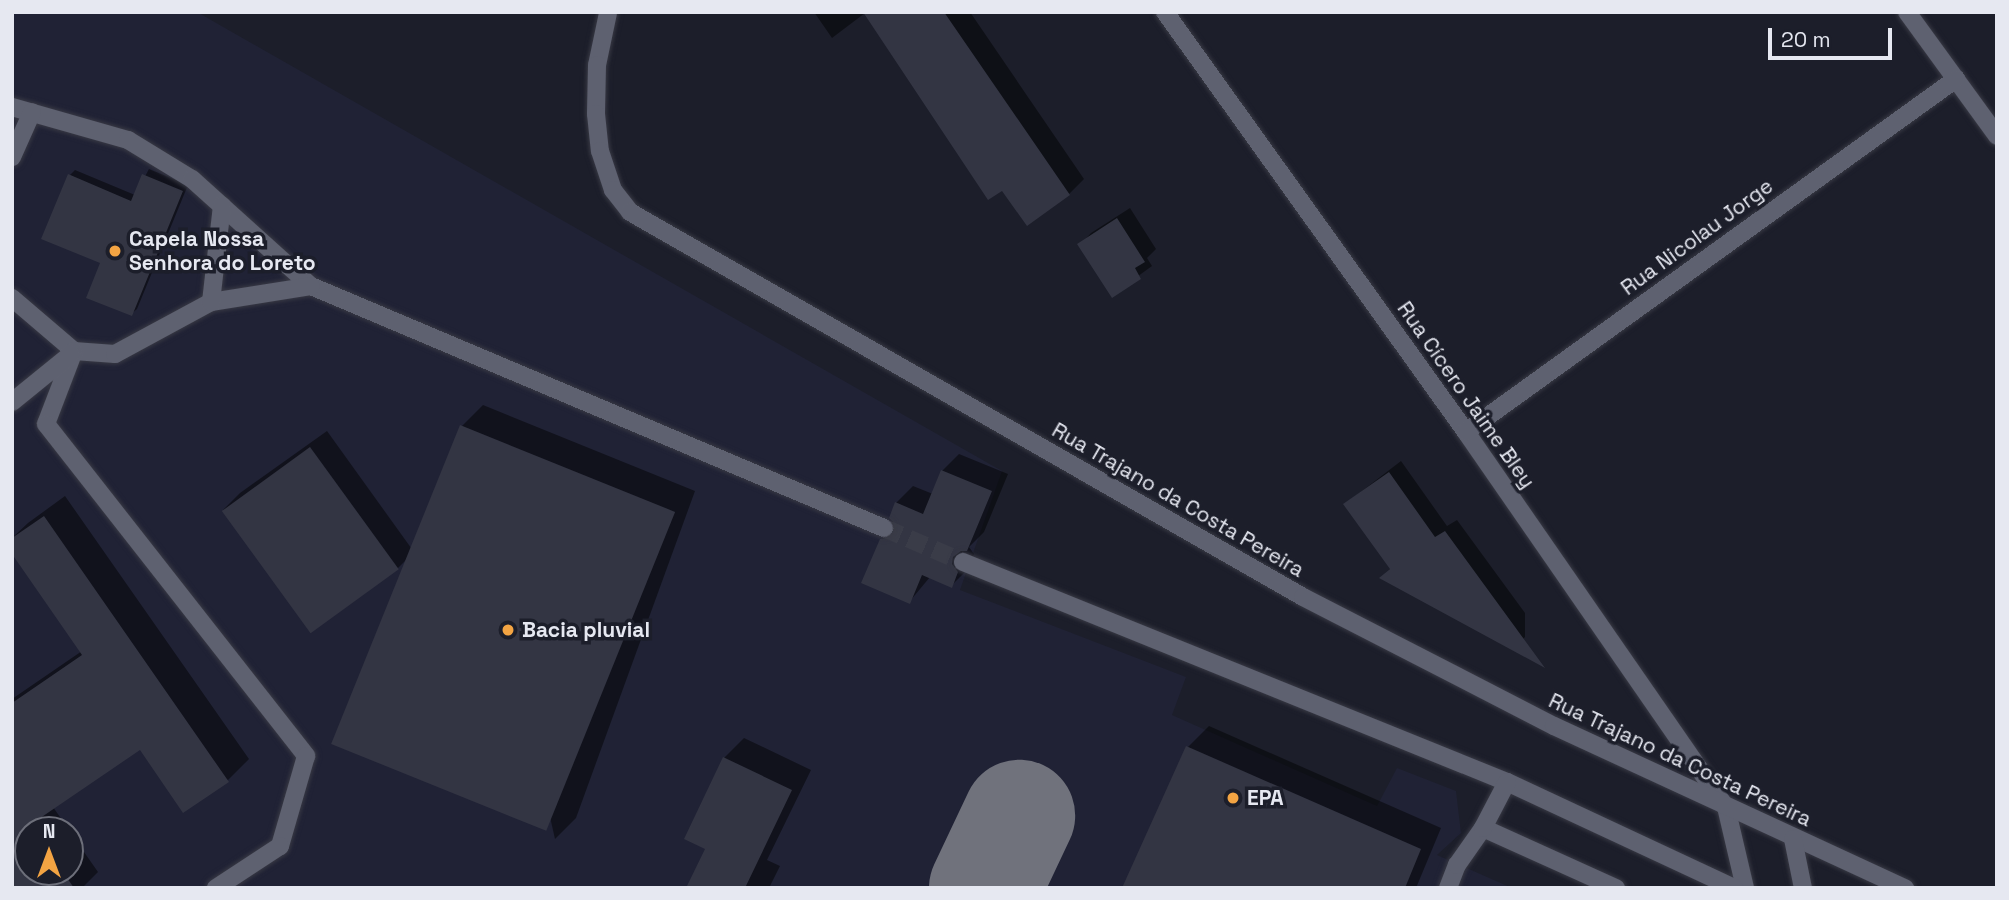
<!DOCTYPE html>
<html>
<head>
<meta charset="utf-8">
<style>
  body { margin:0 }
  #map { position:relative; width:2009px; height:900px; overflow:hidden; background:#1c1e2a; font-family:"Space Grotesk",sans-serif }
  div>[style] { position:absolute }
  .built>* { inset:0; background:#202235 }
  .shadow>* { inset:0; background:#0007 }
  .taxiway>* { height:112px; margin:-56px; padding:0 56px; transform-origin:56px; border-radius:56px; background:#70727c }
  .building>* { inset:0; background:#333543; transform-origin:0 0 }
  .minor-tunnel>* { height:18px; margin-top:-9px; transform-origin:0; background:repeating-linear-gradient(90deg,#3a3c48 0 18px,transparent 0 27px) }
  .roads { filter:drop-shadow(0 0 2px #383944) drop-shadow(0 0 2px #383944) }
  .minor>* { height:18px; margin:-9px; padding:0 9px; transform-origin:9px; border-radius:9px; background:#5e6170 }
  .dots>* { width:19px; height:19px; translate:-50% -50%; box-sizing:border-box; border:4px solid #1c1e2a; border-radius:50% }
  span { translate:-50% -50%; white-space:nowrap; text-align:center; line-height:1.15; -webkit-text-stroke:7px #1c1e2a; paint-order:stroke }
  .street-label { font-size:21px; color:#e6e8f1 }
  .poi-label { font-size:21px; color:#e6e8f1; font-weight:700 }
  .left { translate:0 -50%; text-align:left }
  .frame { position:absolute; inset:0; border:14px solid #e6e8f1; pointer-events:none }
  .north { position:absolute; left:14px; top:816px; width:70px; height:70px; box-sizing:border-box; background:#1c1e2a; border:2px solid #6d6f7a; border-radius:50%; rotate:0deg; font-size:19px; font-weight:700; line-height:28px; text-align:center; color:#e6e8f1 }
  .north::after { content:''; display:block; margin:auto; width:24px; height:32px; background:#f3a443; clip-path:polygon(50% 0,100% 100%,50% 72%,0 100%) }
  .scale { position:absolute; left:1768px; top:28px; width:124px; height:32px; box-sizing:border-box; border:4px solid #e6e8f1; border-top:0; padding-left:9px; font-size:21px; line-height:24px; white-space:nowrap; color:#e6e8f1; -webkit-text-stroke:5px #1c1e2a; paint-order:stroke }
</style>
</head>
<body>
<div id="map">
  <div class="built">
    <div style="clip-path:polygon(evenodd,12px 12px,197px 12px,1002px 471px,960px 590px,1186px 677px,1172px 715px,1377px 806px,1397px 768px,1456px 791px,1461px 833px,1437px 855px,1512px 888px,12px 888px,12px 12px,28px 830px,70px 830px,70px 872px,28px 872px,28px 830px)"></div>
  </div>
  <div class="shadow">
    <div style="clip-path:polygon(814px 12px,970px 12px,1084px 179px,1069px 194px,865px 13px,832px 38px)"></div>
    <div style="clip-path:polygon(149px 169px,188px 185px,137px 309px,131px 314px,102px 262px,70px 175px,75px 170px,135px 195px)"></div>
    <div style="clip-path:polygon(1130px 208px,1156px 249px,1147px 258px,1152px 266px,1112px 295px,1080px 245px,1091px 233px)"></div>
    <div style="clip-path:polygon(483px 405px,695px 491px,576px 818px,555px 839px,462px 426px)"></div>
    <div style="clip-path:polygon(327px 431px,414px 552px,397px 569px,223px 510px,240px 493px)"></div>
    <div style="clip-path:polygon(959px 454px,1008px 474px,984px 532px,969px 547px,974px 554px,968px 569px,951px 586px,930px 577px,910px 601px,881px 540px,896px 525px,896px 503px,913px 486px,933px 494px,942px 471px)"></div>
    <div style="clip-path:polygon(1401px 461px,1447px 526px,1457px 520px,1525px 613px,1525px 637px,1513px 649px,1381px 577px,1391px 568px,1345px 504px)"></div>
    <div style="clip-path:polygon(65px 496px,249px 759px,228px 780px,140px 748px,53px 807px,69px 830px,28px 830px,28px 872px,70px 872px,70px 832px,98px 872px,82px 888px,12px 888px,12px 699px,82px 651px,12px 538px,28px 523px)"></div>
    <div style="clip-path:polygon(1209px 726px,1441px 828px,1416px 888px,1124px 888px,1188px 747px)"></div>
    <div style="clip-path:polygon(744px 738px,811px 770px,767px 860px,780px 866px,769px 888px,688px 888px,707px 848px,724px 758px)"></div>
  </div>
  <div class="taxiway">
    <div style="left:985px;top:888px;width:80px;rotate:-64.7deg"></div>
  </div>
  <div class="building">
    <div style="clip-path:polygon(863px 12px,944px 12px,1070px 195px,1027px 226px,1002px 191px,988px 200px)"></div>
    <div style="clip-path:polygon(68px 174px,131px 201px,142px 174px,183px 191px,132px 316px,86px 298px,100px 263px,41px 239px)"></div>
    <div style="clip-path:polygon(1117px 218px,1145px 262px,1135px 268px,1141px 279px,1112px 298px,1077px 244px)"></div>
    <div style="left:460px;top:425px;width:232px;height:344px;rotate:22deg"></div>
    <div style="left:310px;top:447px;width:151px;height:109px;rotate:54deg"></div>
    <div style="clip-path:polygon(941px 470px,992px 491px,967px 551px,961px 551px,953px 557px,952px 564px,958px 572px,952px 588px,922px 575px,910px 604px,861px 583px,880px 539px,890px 537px,895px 532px,893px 522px,889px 518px,895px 502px,923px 514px)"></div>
    <div style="clip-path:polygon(1389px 472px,1435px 537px,1445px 531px,1545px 668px,1379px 578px,1390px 569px,1343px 504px)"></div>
    <div style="clip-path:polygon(44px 516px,229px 782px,183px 813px,140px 750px,30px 825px,34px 830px,28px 830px,28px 872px,63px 872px,74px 888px,12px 888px,12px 703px,82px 655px,12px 554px,12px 538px)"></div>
    <div style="clip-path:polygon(1186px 746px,1421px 849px,1405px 888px,1122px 888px)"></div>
    <div style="clip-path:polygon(723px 757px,792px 790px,745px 888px,686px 888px,705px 849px,684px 839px)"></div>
  </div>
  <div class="minor-tunnel">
    <div style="left:884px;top:528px;width:86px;rotate:23.3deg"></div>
  </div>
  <div class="roads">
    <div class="minor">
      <div style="left:1165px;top:12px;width:517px;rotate:54.37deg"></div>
      <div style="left:1466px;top:432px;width:456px;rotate:55.3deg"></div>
      <div style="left:1726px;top:807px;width:83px;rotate:76.8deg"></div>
      <div style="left:1907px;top:12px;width:153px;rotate:54deg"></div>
      <div style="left:608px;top:13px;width:53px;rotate:101.9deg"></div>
      <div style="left:597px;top:65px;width:49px;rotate:91.2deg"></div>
      <div style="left:596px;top:114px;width:37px;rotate:84deg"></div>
      <div style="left:600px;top:151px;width:41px;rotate:71.6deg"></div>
      <div style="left:613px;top:190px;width:28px;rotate:52deg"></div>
      <div style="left:630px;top:212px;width:775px;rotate:29.77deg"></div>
      <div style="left:1303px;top:597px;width:282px;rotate:27.2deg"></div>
      <div style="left:1554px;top:726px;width:387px;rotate:24.8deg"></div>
      <div style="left:12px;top:107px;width:121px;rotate:15.9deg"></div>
      <div style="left:128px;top:140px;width:75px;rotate:31.4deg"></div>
      <div style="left:192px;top:179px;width:160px;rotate:42deg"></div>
      <div style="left:311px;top:286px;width:622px;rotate:22.9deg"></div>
      <div style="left:12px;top:157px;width:49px;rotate:-66deg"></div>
      <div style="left:12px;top:298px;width:82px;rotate:40.5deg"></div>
      <div style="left:74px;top:351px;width:41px;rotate:4.2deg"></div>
      <div style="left:115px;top:354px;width:109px;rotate:-28.4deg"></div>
      <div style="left:211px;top:302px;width:101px;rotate:-9.1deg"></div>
      <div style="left:211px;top:302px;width:97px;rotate:-83.5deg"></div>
      <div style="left:74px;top:351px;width:78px;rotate:111deg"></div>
      <div style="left:46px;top:424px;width:422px;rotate:51.9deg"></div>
      <div style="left:306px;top:756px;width:94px;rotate:106.1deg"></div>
      <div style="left:280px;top:846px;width:77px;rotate:146.7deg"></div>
      <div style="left:12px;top:402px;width:76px;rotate:-39.1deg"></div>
      <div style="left:1466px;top:432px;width:604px;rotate:-35.77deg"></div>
      <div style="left:963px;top:562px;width:587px;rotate:22.02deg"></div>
      <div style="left:1507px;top:782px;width:251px;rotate:25deg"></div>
      <div style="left:1483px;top:828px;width:146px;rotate:24.3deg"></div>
      <div style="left:1793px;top:839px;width:50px;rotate:78.5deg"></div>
      <div style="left:1448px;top:888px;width:25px;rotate:-69deg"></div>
      <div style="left:1457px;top:865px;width:45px;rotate:-54.9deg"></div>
      <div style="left:1483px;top:828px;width:52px;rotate:-62.4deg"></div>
    </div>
  </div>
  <div class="dots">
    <div style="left:115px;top:251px;background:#f3a443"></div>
    <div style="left:508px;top:630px;background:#f3a443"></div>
    <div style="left:1233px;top:798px;background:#f3a443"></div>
  </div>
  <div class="street-label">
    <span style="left:1697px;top:237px;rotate:-36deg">Rua Nicolau Jorge</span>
    <span style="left:1466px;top:395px;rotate:55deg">Rua Cícero Jaime Bley</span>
    <span style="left:1178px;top:500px;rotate:30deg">Rua Trajano da Costa Pereira</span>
    <span style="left:1680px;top:760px;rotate:25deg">Rua Trajano da Costa Pereira</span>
  </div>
  <div class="poi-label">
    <span class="left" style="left:129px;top:251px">Capela Nossa<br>Senhora do Loreto</span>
    <span class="left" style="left:522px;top:630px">Bacia pluvial</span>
    <span class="left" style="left:1247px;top:798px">EPA</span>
  </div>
  <div class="frame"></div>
  <div class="north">N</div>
  <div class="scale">20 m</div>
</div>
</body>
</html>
